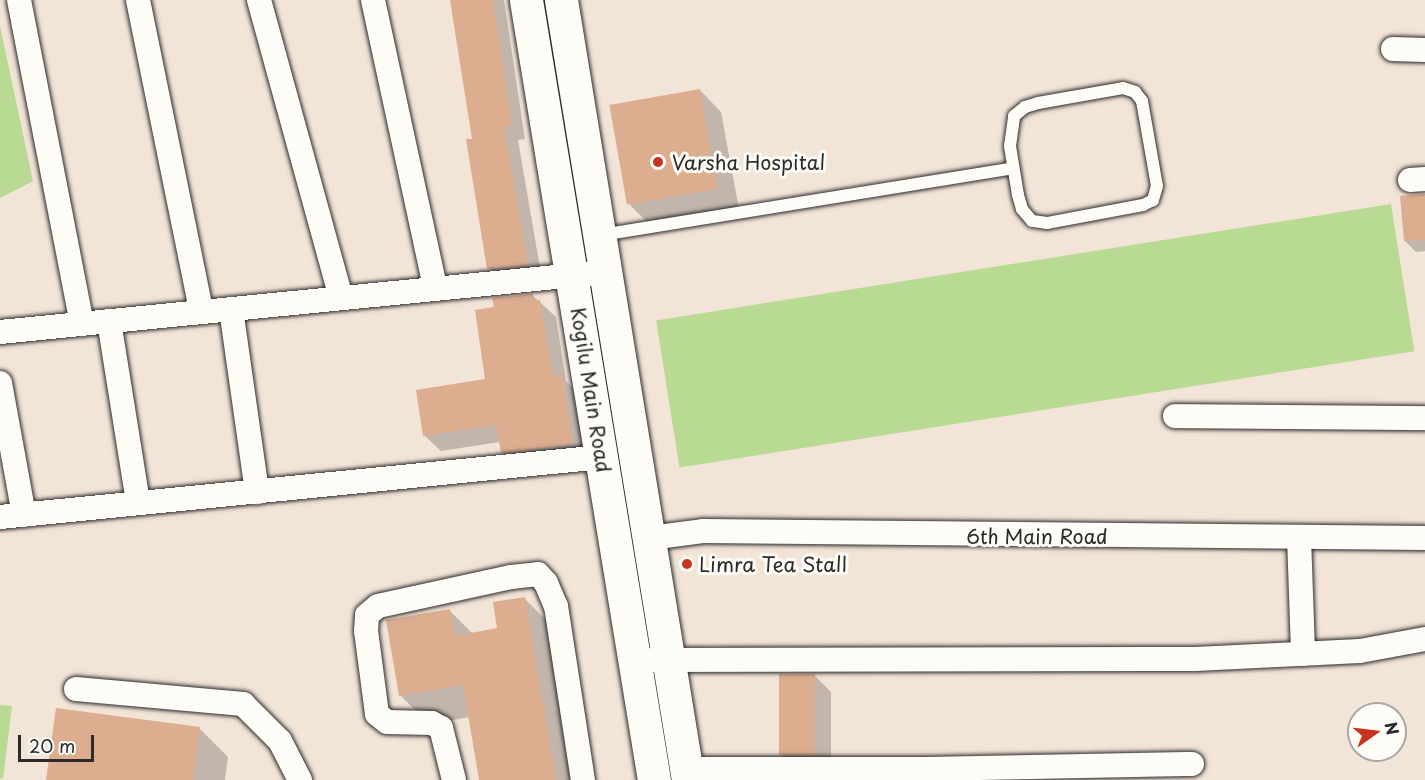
<!DOCTYPE html>
<html>
<head>
<meta charset="utf-8">
<style>
  body { margin:0 }
  #map { position:relative; width:1425px; height:780px; overflow:hidden; background:#f3e4d8; font-family:"Playpen Sans",sans-serif }
  div>[style] { position:absolute }
  .green>* { inset:0; background:#b9da93; transform-origin:0 0 }
  .shadow>* { inset:0; background:#0003 }
  .building>* { inset:0; background:#ddad8f; transform-origin:0 0 }
  .roads { filter:drop-shadow(0 0 2px #2b2b2b) drop-shadow(0 0 2px #2b2b2b) }
  .lane>* { height:12px; margin:-6px; padding:0 6px; transform-origin:6px; border-radius:6px; background:#fdfcf7 }
  .street>* { height:24px; margin:-12px; padding:0 12px; transform-origin:12px; border-radius:12px; background:#fdfcf7 }
  .secondary>* { height:33px; margin:-16.5px; padding:0 16.5px; transform-origin:16.5px; border-radius:16.5px; background:#fdfcf7 }
  .dots>* { width:16px; height:16px; translate:-50% -50%; box-sizing:border-box; border:3px solid #fdfcf7; border-radius:50% }
  span { translate:-50% -50%; white-space:nowrap; text-align:center; line-height:1.15; -webkit-text-stroke:6px #fdfcf7; paint-order:stroke }
  .poi-label { font-size:20px; color:#2b2b2b }
  .left { translate:0 -50%; text-align:left }
  .street-label { font-size:20px; color:#2b2b2b }
  .north { position:absolute; left:1347px; top:702px; width:60px; height:60px; box-sizing:border-box; background:#fdfcf7; border:2px solid #a9a8a5; border-radius:50%; rotate:76deg; font-size:16px; font-weight:700; line-height:24px; text-align:center; color:#2b2b2b }
  .north::after { content:''; display:block; margin:auto; width:21px; height:27px; background:#c8321e; clip-path:polygon(50% 0,100% 100%,50% 72%,0 100%) }
  .scale { position:absolute; left:18px; top:735px; width:76px; height:27px; box-sizing:border-box; border:3px solid #2b2b2b; border-top:0; padding-left:8px; font-size:18px; line-height:21px; white-space:nowrap; color:#2b2b2b; -webkit-text-stroke:4px #fdfcf7; paint-order:stroke }
</style>
</head>
<body>
<div id="map">
  <div class="green">
    <div style="clip-path:polygon(0 26px,33px 181px,0 198px)"></div>
    <div style="left:1391px;top:204px;width:149px;height:744px;rotate:81deg"></div>
    <div style="clip-path:polygon(0 705px,12px 706px,3px 779px,0 778px)"></div>
  </div>
  <div class="shadow">
    <div style="clip-path:polygon(451px 0,504px 0,525px 139px,518px 140px,542px 279px,503px 283px,489px 269px,473px 140px)"></div>
    <div style="clip-path:polygon(700px 90px,721px 112px,739px 209px,650px 225px,628px 203px)"></div>
    <div style="clip-path:polygon(1425px 195px,1425px 251px,1416px 252px,1405px 241px)"></div>
    <div style="clip-path:polygon(532px 295px,556px 317px,566px 381px,577px 392px,588px 459px,518px 468px,502px 452px,500px 442px,441px 451px,425px 436px,487px 380px,495px 308px)"></div>
    <div style="clip-path:polygon(524px 598px,553px 627px,579px 780px,481px 780px,470px 717px,429px 724px,400px 695px,450px 611px,473px 634px,499px 629px)"></div>
    <div style="clip-path:polygon(814px 675px,831px 692px,831px 771px,796px 771px,780px 754px)"></div>
    <div style="clip-path:polygon(199px 728px,228px 757px,225px 780px,48px 780px)"></div>
  </div>
  <div class="building">
    <div style="clip-path:polygon(450px 0,493px 0,512px 125px,504px 126px,528px 265px,487px 269px,466px 139px,472px 139px)"></div>
    <div style="left:700px;top:89px;width:101px;height:92px;rotate:80deg"></div>
    <div style="clip-path:polygon(1425px 194px,1425px 240px,1404px 241px,1400px 196px)"></div>
    <div style="clip-path:polygon(533px 294px,534px 301px,540px 300px,553px 376px,562px 375px,573px 444px,501px 453px,496px 425px,423px 436px,416px 390px,485px 379px,475px 310px,494px 307px,492px 298px)"></div>
    <div style="clip-path:polygon(525px 597px,556px 780px,479px 780px,463px 685px,399px 696px,386px 620px,450px 609px,455px 636px,497px 628px,493px 602px)"></div>
    <div style="left:779px;top:674px;width:36px;height:81px"></div>
    <div style="clip-path:polygon(56px 708px,200px 727px,193px 780px,46px 780px)"></div>
  </div>
  <div class="roads">
    <div class="lane">
      <div style="left:1123px;top:88px;width:13px;rotate:18deg"></div>
      <div style="left:1135px;top:92px;width:11px;rotate:52deg"></div>
      <div style="left:1142px;top:101px;width:86px;rotate:80deg"></div>
      <div style="left:1157px;top:186px;width:15px;rotate:106deg"></div>
      <div style="left:1153px;top:200px;width:11px;rotate:153deg"></div>
      <div style="left:1143px;top:205px;width:98px;rotate:169.4deg"></div>
      <div style="left:1047px;top:223px;width:15px;rotate:-172deg"></div>
      <div style="left:1032px;top:221px;width:16px;rotate:-130deg"></div>
      <div style="left:1022px;top:209px;width:15px;rotate:-106deg"></div>
      <div style="left:1018px;top:195px;width:50px;rotate:-99.3deg"></div>
      <div style="left:1010px;top:146px;width:30px;rotate:-82deg"></div>
      <div style="left:1014px;top:116px;width:14px;rotate:-39deg"></div>
      <div style="left:1025px;top:107px;width:14px;rotate:-17deg"></div>
      <div style="left:1038px;top:103px;width:86px;rotate:-10deg"></div>
      <div style="left:601px;top:235px;width:417px;rotate:-9.2deg"></div>
    </div>
    <div class="street">
      <div style="left:19px;top:0;width:330px;rotate:79deg"></div>
      <div style="left:138px;top:0;width:317px;rotate:78.5deg"></div>
      <div style="left:259px;top:0;width:308px;rotate:74.6deg"></div>
      <div style="left:373px;top:0;width:294px;rotate:77.8deg"></div>
      <div style="left:1393px;top:49px;width:32px;rotate:2deg"></div>
      <div style="left:1410px;top:180px;width:15px;rotate:-4deg"></div>
      <div style="left:231px;top:309px;width:185px;rotate:81.9deg"></div>
      <div style="left:109px;top:321px;width:184px;rotate:80.9deg"></div>
      <div style="left:0;top:332px;width:609px;rotate:-5.65deg"></div>
      <div style="left:0;top:383px;width:134px;rotate:79.7deg"></div>
      <div style="left:1175px;top:416px;width:250px;rotate:0.5deg"></div>
      <div style="left:0;top:517px;width:605px;rotate:-5.69deg"></div>
      <div style="left:1299px;top:537px;width:117px;rotate:88deg"></div>
      <div style="left:650px;top:538px;width:53px;rotate:-7.5deg"></div>
      <div style="left:703px;top:531px;width:722px;rotate:0.56deg"></div>
      <div style="left:652px;top:660px;width:543px;rotate:-0.11deg"></div>
      <div style="left:1195px;top:659px;width:165px;rotate:-2.8deg"></div>
      <div style="left:1360px;top:651px;width:66px;rotate:-10.5deg"></div>
      <div style="left:76px;top:689px;width:168px;rotate:5.1deg"></div>
      <div style="left:243px;top:704px;width:52px;rotate:45deg"></div>
      <div style="left:280px;top:741px;width:44px;rotate:62.9deg"></div>
      <div style="left:686px;top:769px;width:241px"></div>
      <div style="left:927px;top:769px;width:265px;rotate:-1.1deg"></div>
      <div style="left:454px;top:780px;width:54px;rotate:-104deg"></div>
      <div style="left:441px;top:728px;width:10px;rotate:-151deg"></div>
      <div style="left:432px;top:723px;width:45px;rotate:-178.7deg"></div>
      <div style="left:387px;top:722px;width:13px;rotate:-141deg"></div>
      <div style="left:377px;top:714px;width:84px;rotate:-97.5deg"></div>
      <div style="left:366px;top:631px;width:16px;rotate:-86deg"></div>
      <div style="left:367px;top:615px;width:14px;rotate:-39deg"></div>
      <div style="left:378px;top:606px;width:136px;rotate:-12.3deg"></div>
      <div style="left:511px;top:577px;width:27px;rotate:-6deg"></div>
      <div style="left:538px;top:574px;width:12px;rotate:48deg"></div>
      <div style="left:546px;top:583px;width:25px;rotate:67deg"></div>
      <div style="left:556px;top:606px;width:176px;rotate:81.2deg"></div>
    </div>
    <div class="secondary">
      <div style="left:526px;top:0;width:790px;rotate:80.68deg"></div>
      <div style="left:561px;top:0;width:790px;rotate:80.75deg"></div>
    </div>
  </div>
  <div class="dots">
    <div style="left:658px;top:162px;background:#c8321e"></div>
    <div style="left:687px;top:564px;background:#c8321e"></div>
  </div>
  <div class="poi-label">
    <span class="left" style="left:672px;top:162px">Varsha Hospital</span>
    <span class="left" style="left:699px;top:564px">Limra Tea Stall</span>
  </div>
  <div class="street-label">
    <span style="left:591px;top:390px;rotate:81deg">Kogilu Main Road</span>
    <span style="left:1037px;top:536px">6th Main Road</span>
  </div>
  <div class="north">N</div>
  <div class="scale">20 m</div>
</div>
</body>
</html>
